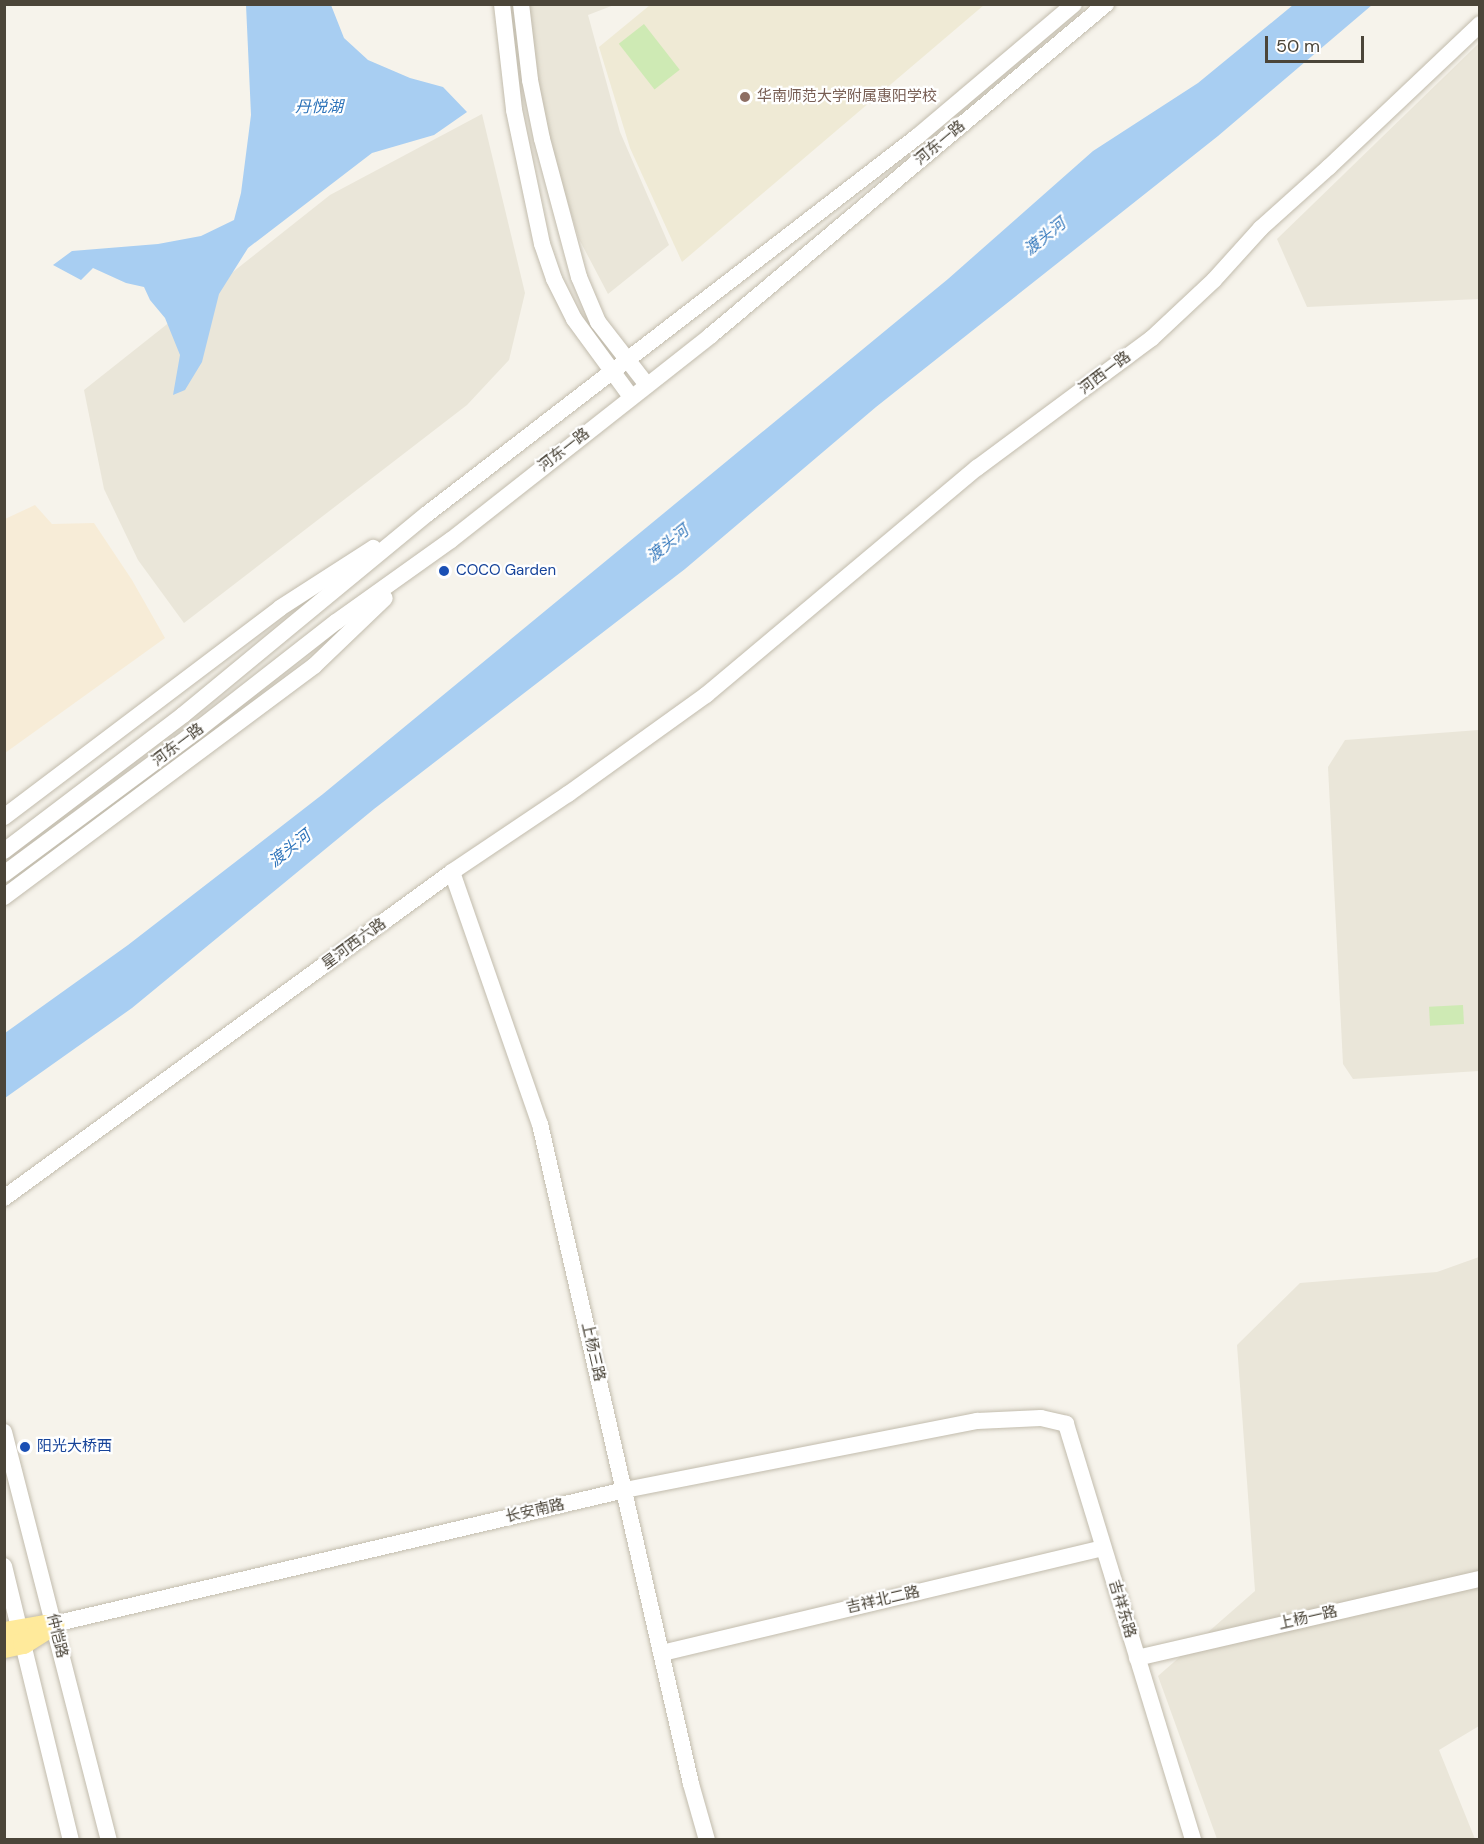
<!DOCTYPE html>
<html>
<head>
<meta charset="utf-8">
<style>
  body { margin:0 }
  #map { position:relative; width:1484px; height:1844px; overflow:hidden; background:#f6f3eb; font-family:"DM Sans","Noto Sans SC",sans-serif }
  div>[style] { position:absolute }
  .residential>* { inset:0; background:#eae6d9 }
  .commercial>* { inset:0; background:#f7ecd7 }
  .education>* { inset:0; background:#efead5 }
  .green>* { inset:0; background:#ceeab4; transform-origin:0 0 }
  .water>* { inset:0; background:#a8cef2 }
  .roads { filter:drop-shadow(0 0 2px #c2bcad) drop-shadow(0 0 2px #c2bcad) }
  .minor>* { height:16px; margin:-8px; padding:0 8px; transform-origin:8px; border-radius:8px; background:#fff }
  .major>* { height:21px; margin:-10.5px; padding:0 10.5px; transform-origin:10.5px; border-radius:10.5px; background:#ffea9b }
  .dots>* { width:16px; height:16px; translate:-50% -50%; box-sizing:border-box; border:3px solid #fff; border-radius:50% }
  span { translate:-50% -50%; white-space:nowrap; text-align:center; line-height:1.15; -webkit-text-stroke:4.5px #fff; paint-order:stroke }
  .education-label { font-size:15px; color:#785e54 }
  .left { translate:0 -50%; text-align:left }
  .street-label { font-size:15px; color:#4b4539 }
  .transit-label { font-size:15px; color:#164399 }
  .water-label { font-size:16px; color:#2e74ba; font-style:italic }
  .frame { position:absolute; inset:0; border:6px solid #4b4539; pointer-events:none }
  .scale { position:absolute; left:1265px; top:36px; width:99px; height:27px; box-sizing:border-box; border:3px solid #4b4539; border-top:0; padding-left:8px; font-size:18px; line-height:21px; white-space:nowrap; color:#4b4539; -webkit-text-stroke:4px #fff; paint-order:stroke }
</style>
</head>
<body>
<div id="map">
  <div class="residential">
    <div style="clip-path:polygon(529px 5px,614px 5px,588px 15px,620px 132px,669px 245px,608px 294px,579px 239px,556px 165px,535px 79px)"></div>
    <div style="clip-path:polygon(1479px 43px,1479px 299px,1307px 307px,1277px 239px)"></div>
    <div style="clip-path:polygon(482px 114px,525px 293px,509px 360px,467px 405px,184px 623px,138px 560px,104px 489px,84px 390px,330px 195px)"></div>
    <div style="clip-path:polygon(1479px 730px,1479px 1071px,1353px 1079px,1343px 1064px,1328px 767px,1345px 740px)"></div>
    <div style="clip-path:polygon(1479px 1257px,1479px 1726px,1439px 1750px,1475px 1839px,1217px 1839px,1158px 1676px,1255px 1591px,1237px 1345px,1300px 1283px,1437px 1272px)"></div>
  </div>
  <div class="commercial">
    <div style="clip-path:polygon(35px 505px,52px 524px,94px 523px,132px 580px,165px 638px,5px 753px,5px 519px)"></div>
  </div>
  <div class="education">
    <div style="clip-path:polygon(650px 5px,984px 5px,682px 262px,630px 148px,599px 47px)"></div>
  </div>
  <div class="green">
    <div style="left:644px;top:24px;width:58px;height:32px;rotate:52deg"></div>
    <div style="left:1463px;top:1005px;width:19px;height:34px;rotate:87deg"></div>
  </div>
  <div class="water">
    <div style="clip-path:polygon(246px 5px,331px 5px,344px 38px,368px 60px,410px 78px,443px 87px,467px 112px,434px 135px,372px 153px,248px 248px,219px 294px,202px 362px,185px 390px,173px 395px,180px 355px,165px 318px,150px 300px,144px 287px,126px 283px,93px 268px,81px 280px,53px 265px,72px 251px,158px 244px,201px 236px,234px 220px,241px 193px,251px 115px)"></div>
    <div style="clip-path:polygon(1293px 5px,1372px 5px,1218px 136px,876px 407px,685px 569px,374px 809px,132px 1008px,5px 1098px,5px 1033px,128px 945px,323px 794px,948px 279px,1093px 151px,1198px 83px)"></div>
  </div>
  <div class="roads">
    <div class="minor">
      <div style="left:502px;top:4px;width:107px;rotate:83.5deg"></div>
      <div style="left:514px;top:110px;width:137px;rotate:78.2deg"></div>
      <div style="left:542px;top:244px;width:37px;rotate:71deg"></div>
      <div style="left:554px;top:279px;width:45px;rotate:63.4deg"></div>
      <div style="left:574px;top:319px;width:97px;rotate:53.8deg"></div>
      <div style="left:521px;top:4px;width:77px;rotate:83.2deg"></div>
      <div style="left:530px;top:80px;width:60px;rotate:78.5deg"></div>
      <div style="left:542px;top:139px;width:143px;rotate:75deg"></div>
      <div style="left:579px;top:277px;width:49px;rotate:67.1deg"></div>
      <div style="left:598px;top:322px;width:80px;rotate:52.1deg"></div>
      <div style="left:4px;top:817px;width:346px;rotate:-37.1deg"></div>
      <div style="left:280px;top:608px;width:111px;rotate:-32.8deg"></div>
      <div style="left:4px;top:851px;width:225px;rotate:-37.2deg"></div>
      <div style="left:183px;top:715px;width:316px;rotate:-39.5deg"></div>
      <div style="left:427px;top:514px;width:620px;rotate:-37.59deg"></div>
      <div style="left:918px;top:136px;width:204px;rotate:-40.2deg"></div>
      <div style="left:452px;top:872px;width:267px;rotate:70.8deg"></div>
      <div style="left:540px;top:1124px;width:677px;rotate:77.11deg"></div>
      <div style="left:691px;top:1784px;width:58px;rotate:74.1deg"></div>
      <div style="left:4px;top:874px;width:238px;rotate:-36.6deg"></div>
      <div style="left:195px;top:732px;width:179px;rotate:-38deg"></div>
      <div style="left:336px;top:622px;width:141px;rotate:-35.5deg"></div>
      <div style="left:451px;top:540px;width:330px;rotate:-38.2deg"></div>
      <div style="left:710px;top:336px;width:517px;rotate:-39.98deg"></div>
      <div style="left:4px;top:897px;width:387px;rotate:-36.7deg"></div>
      <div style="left:314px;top:666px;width:98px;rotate:-43.8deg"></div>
      <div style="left:4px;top:1198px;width:554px;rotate:-36.04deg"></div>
      <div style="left:452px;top:872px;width:140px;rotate:-33.9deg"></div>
      <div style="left:568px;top:794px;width:170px;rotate:-35.7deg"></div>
      <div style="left:706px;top:695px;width:354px;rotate:-40deg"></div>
      <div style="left:977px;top:468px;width:217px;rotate:-36.6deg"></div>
      <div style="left:1151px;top:339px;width:86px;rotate:-43.1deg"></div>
      <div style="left:1214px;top:280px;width:70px;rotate:-47.9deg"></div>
      <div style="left:1261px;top:228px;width:91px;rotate:-41.9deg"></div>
      <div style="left:1329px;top:167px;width:208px;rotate:-43.4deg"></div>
      <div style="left:4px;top:1432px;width:421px;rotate:75.6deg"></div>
      <div style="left:4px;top:1566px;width:282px;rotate:76.3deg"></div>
      <div style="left:54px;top:1624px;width:587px;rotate:-13.21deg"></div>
      <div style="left:625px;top:1490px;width:359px;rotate:-11.1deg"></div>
      <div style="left:977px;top:1421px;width:64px;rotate:-2.7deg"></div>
      <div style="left:1041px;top:1418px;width:26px;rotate:13deg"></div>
      <div style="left:1066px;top:1424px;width:435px;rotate:73deg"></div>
      <div style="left:662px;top:1653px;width:453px;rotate:-13.4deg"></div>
      <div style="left:1137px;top:1658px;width:352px;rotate:-13deg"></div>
    </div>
    <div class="major">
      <div style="left:4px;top:1632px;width:42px;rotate:-9.7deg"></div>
      <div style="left:4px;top:1647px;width:19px;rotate:-12deg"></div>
      <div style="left:23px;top:1643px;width:36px;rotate:-32deg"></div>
    </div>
  </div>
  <div class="dots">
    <div style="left:745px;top:97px;background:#8d6e63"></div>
    <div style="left:444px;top:571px;background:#1a4fb4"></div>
    <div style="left:25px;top:1447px;background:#1a4fb4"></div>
  </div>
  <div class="education-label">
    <span class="left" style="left:757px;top:97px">华南师范大学附属惠阳学校</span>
  </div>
  <div class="street-label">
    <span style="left:940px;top:143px;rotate:-40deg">河东一路</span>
    <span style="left:1105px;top:373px;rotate:-37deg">河西一路</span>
    <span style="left:564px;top:450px;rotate:-38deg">河东一路</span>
    <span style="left:178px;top:745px;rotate:-37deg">河东一路</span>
    <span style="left:354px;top:944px;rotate:-36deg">星河西六路</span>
    <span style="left:593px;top:1352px;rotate:77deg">上杨三路</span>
    <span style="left:535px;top:1511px;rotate:-13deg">长安南路</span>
    <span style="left:883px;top:1600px;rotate:-13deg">吉祥北二路</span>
    <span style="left:1122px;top:1609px;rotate:73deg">吉祥东路</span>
    <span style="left:1308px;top:1618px;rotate:-13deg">上杨一路</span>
    <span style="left:57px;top:1636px;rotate:76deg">仲恺路</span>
  </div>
  <div class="transit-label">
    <span class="left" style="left:456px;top:571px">COCO Garden</span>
    <span class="left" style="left:37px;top:1447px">阳光大桥西</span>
  </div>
  <div class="water-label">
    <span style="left:319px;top:107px">丹悦湖</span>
    <span style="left:1045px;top:237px;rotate:-39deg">渡头河</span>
    <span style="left:668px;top:544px;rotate:-39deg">渡头河</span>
    <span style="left:290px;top:849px;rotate:-39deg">渡头河</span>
  </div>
  <div class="frame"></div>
  <div class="scale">50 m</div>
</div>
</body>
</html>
